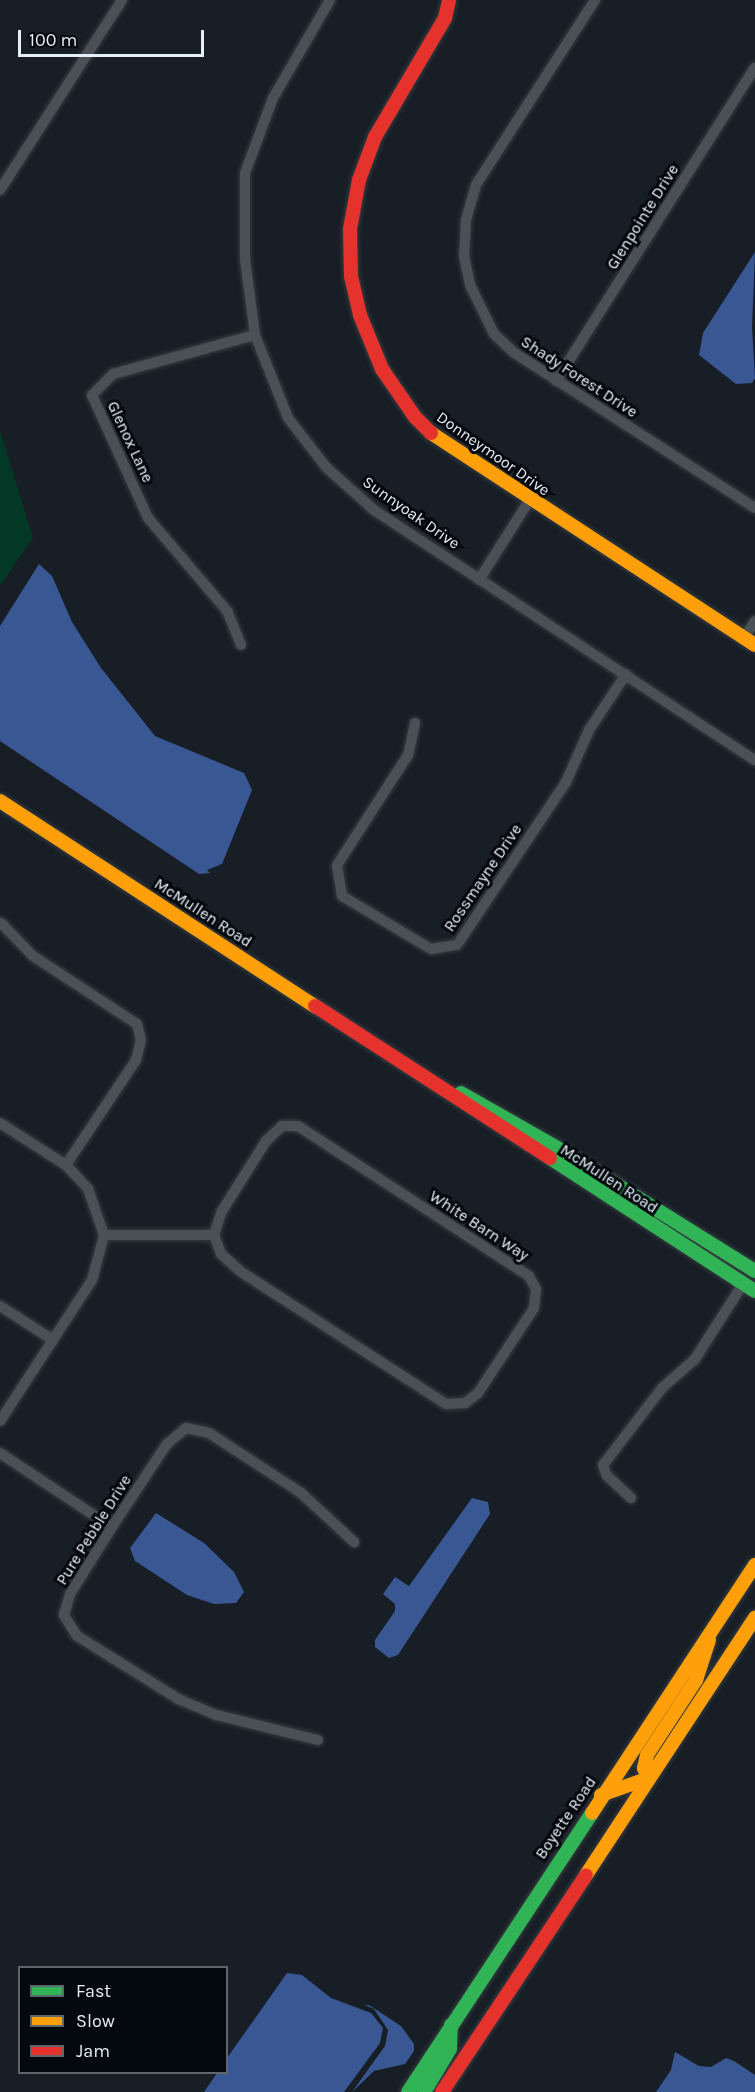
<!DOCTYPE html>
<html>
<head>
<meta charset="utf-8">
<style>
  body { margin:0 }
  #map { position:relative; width:755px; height:2092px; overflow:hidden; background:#171e25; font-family:Karla,sans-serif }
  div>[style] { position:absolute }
  .green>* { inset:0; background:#033826 }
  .water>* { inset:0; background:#395893 }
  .roads { filter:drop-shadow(0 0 2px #353b40) drop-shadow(0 0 2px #353b40) }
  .street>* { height:10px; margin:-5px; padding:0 5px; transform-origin:5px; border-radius:5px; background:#4a5056 }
  .fast>* { height:14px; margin:-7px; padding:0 7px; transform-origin:7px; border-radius:7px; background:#30b455 }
  .slow>* { height:14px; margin:-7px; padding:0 7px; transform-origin:7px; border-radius:7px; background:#ff9f0a }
  .jam>* { height:14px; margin:-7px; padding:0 7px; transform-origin:7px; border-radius:7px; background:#e5322d }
  span { translate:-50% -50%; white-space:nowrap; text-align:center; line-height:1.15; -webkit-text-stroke:6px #04090e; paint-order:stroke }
  .street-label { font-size:16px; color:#e5eff7 }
  .legend { position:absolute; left:18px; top:1966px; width:210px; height:108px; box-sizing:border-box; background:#04090e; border:2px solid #5e656b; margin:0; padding:8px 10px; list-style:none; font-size:18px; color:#e5eff7 }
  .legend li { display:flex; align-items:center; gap:12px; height:30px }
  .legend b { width:30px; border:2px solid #5e656b }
  .scale { position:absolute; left:18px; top:30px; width:186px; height:27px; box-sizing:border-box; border:3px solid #e5eff7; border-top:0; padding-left:8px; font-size:18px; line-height:21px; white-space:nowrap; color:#e5eff7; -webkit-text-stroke:4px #04090e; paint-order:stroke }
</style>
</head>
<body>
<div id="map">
  <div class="green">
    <div style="clip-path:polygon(0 430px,33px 538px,0 586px)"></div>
  </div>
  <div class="water">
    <div style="clip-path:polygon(755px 252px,752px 327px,755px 378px,752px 383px,736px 384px,699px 355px,703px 333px)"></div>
    <div style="clip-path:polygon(39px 564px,52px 576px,72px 622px,101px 668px,155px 736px,244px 773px,252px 790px,222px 864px,207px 870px,210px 873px,199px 874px,0 741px,0 626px)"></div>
    <div style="clip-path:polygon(472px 1498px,488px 1502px,490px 1514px,398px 1655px,389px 1658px,375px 1647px,375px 1640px,395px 1611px,395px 1604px,383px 1594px,395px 1577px,409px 1586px)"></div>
    <div style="clip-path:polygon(156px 1513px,204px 1543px,234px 1572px,244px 1592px,236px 1603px,214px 1604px,187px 1595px,135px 1561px,130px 1548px)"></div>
    <div style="clip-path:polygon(287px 1973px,302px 1975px,331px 1998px,371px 2013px,383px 2028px,380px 2043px,344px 2092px,204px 2092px,217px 2073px,226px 2072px,227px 2058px)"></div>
    <div style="clip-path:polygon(365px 2005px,369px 2005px,401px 2026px,414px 2044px,414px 2051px,405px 2064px,374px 2071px,352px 2092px,385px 2046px,388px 2030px,374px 2009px)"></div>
    <div style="clip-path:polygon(675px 2052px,699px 2066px,711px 2067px,726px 2058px,734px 2061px,755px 2075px,755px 2092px,656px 2092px,671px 2070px)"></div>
  </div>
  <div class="roads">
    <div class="street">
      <div style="left:330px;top:0;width:113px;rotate:120.2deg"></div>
      <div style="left:273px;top:98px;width:80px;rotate:110.5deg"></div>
      <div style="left:245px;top:173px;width:86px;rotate:90deg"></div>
      <div style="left:245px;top:259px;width:77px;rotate:82.5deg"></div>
      <div style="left:255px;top:335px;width:89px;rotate:68.3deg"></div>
      <div style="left:288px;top:418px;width:62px;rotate:52.2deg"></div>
      <div style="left:326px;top:467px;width:64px;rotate:41.9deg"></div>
      <div style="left:374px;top:510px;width:456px;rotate:33.3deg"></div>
      <div style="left:595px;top:0;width:220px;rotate:122.8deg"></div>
      <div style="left:476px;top:185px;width:36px;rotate:106deg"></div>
      <div style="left:466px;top:220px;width:36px;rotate:93deg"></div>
      <div style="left:464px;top:256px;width:30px;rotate:78deg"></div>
      <div style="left:470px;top:285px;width:55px;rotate:63.9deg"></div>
      <div style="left:494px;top:334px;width:26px;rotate:43deg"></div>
      <div style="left:513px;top:352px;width:288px;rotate:32.8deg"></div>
      <div style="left:0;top:190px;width:226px;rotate:-57.3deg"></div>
      <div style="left:556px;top:381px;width:371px;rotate:-57.6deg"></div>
      <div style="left:479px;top:580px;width:93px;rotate:-57.7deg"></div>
      <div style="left:744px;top:638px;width:20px;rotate:-57deg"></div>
      <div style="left:241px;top:645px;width:35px;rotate:-112deg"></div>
      <div style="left:228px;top:612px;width:123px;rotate:-130.4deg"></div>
      <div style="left:148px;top:518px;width:135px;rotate:-114.5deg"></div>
      <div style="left:92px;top:395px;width:30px;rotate:-45deg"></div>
      <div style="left:113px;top:374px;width:147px;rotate:-15.4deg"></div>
      <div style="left:415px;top:723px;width:33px;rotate:102deg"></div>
      <div style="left:408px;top:755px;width:131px;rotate:122.8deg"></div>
      <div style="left:337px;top:865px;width:31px;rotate:81deg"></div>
      <div style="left:342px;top:896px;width:104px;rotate:30.8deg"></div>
      <div style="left:431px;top:949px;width:26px;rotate:-9deg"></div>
      <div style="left:457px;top:945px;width:196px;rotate:-56.2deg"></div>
      <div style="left:566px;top:782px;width:57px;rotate:-66.1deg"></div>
      <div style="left:589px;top:730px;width:67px;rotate:-56.5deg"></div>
      <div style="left:1px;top:923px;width:46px;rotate:45.9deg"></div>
      <div style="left:33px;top:956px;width:124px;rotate:33.2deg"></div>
      <div style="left:137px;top:1024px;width:16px;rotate:76deg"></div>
      <div style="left:141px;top:1040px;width:21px;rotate:104deg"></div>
      <div style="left:136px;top:1060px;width:126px;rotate:123.7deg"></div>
      <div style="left:0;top:1123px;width:78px;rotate:32.5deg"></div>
      <div style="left:66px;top:1165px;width:33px;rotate:47deg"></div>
      <div style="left:88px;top:1189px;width:49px;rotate:70.8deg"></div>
      <div style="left:104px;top:1235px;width:47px;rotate:104.9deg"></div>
      <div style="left:92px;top:1280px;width:168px;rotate:123.1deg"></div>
      <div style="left:282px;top:1126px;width:16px"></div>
      <div style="left:298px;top:1126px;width:275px;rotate:33deg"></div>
      <div style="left:529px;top:1276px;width:15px;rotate:62deg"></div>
      <div style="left:536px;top:1289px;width:19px;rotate:96deg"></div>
      <div style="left:534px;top:1308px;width:102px;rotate:123.4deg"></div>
      <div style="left:478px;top:1393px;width:16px;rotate:142deg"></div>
      <div style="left:465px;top:1403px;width:19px;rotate:177deg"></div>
      <div style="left:446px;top:1404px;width:245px;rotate:-147.2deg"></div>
      <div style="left:240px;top:1271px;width:25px;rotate:-138deg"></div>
      <div style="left:221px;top:1254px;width:20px;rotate:-110deg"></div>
      <div style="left:214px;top:1235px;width:25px;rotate:-72deg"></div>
      <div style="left:222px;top:1211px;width:83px;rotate:-57.8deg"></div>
      <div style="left:266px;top:1141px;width:22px;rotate:-43deg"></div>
      <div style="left:104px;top:1235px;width:110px"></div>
      <div style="left:0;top:1306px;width:63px;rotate:32.7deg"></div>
      <div style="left:0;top:1453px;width:134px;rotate:33.5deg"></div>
      <div style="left:631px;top:1498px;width:33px;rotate:-137deg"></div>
      <div style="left:607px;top:1476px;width:12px;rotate:-110deg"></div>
      <div style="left:603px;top:1465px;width:97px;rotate:-52.5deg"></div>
      <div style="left:662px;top:1388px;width:44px;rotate:-41.3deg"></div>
      <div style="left:695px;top:1359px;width:89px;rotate:-57.4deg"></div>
      <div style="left:318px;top:1740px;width:105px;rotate:-166.2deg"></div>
      <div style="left:216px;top:1715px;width:39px;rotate:-157deg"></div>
      <div style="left:180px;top:1700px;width:121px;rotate:-148.1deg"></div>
      <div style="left:77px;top:1636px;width:25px;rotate:-122deg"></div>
      <div style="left:64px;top:1615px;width:22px;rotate:-74deg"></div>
      <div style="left:70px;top:1594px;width:79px;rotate:-57.9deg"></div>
      <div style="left:112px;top:1527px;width:100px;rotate:-56.5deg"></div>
      <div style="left:167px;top:1444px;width:25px;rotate:-40deg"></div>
      <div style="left:186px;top:1428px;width:24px;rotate:12deg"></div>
      <div style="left:209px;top:1433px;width:108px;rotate:33deg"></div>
      <div style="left:300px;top:1492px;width:74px;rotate:42.8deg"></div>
    </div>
    <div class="fast">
      <div style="left:461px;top:1093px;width:121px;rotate:29.7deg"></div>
      <div style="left:566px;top:1153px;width:223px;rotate:32deg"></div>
      <div style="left:550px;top:1158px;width:244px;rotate:33deg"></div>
      <div style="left:408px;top:2092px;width:334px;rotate:-56.6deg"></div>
      <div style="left:424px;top:2092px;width:50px;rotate:-58.8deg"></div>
      <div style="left:450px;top:2049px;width:24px;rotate:-88deg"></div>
    </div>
    <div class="slow">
      <div style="left:431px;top:433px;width:387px;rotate:33.2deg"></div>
      <div style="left:0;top:801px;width:376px;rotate:33.1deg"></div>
      <div style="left:649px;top:1778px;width:11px;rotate:-117deg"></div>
      <div style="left:644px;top:1768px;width:13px;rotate:-77deg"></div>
      <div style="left:647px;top:1755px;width:90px;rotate:-56.8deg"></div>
      <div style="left:696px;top:1680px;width:42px;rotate:-72deg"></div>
      <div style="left:601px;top:1795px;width:51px;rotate:-19.5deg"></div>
      <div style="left:592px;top:1813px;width:297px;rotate:-56.7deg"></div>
      <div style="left:586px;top:1875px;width:308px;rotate:-56.7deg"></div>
    </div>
    <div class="jam">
      <div style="left:431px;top:433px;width:23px;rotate:-135deg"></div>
      <div style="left:415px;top:417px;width:58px;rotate:-124.5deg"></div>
      <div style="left:382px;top:369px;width:58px;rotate:-112.2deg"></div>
      <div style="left:360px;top:315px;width:40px;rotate:-103deg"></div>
      <div style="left:351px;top:276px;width:47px;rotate:-91.2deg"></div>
      <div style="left:350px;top:229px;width:50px;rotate:-79.6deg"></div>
      <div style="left:359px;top:180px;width:46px;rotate:-69.6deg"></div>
      <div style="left:375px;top:137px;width:138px;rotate:-59.5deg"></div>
      <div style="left:445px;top:18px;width:18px;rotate:-77deg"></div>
      <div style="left:315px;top:1006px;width:280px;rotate:32.9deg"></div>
      <div style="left:442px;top:2092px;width:260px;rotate:-56.4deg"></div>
    </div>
  </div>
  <div class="street-label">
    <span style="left:643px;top:217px;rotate:-58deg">Glenpointe Drive</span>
    <span style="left:579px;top:377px;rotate:33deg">Shady Forest Drive</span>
    <span style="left:130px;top:442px;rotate:65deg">Glenox Lane</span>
    <span style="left:493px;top:454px;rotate:35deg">Donneymoor Drive</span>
    <span style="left:411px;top:513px;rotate:35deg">Sunnyoak Drive</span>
    <span style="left:483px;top:878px;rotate:-56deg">Rossmayne Drive</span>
    <span style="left:203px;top:913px;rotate:33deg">McMullen Road</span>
    <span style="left:609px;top:1179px;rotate:33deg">McMullen Road</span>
    <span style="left:479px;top:1226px;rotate:33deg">White Barn Way</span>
    <span style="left:94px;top:1530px;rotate:-58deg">Pure Pebble Drive</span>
    <span style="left:566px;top:1818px;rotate:-56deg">Boyette Road</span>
  </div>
  <ul class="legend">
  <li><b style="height:8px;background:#30b455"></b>Fast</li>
  <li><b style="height:8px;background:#ff9f0a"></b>Slow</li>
  <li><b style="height:8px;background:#e5322d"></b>Jam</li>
  </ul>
  <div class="scale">100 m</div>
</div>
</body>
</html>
